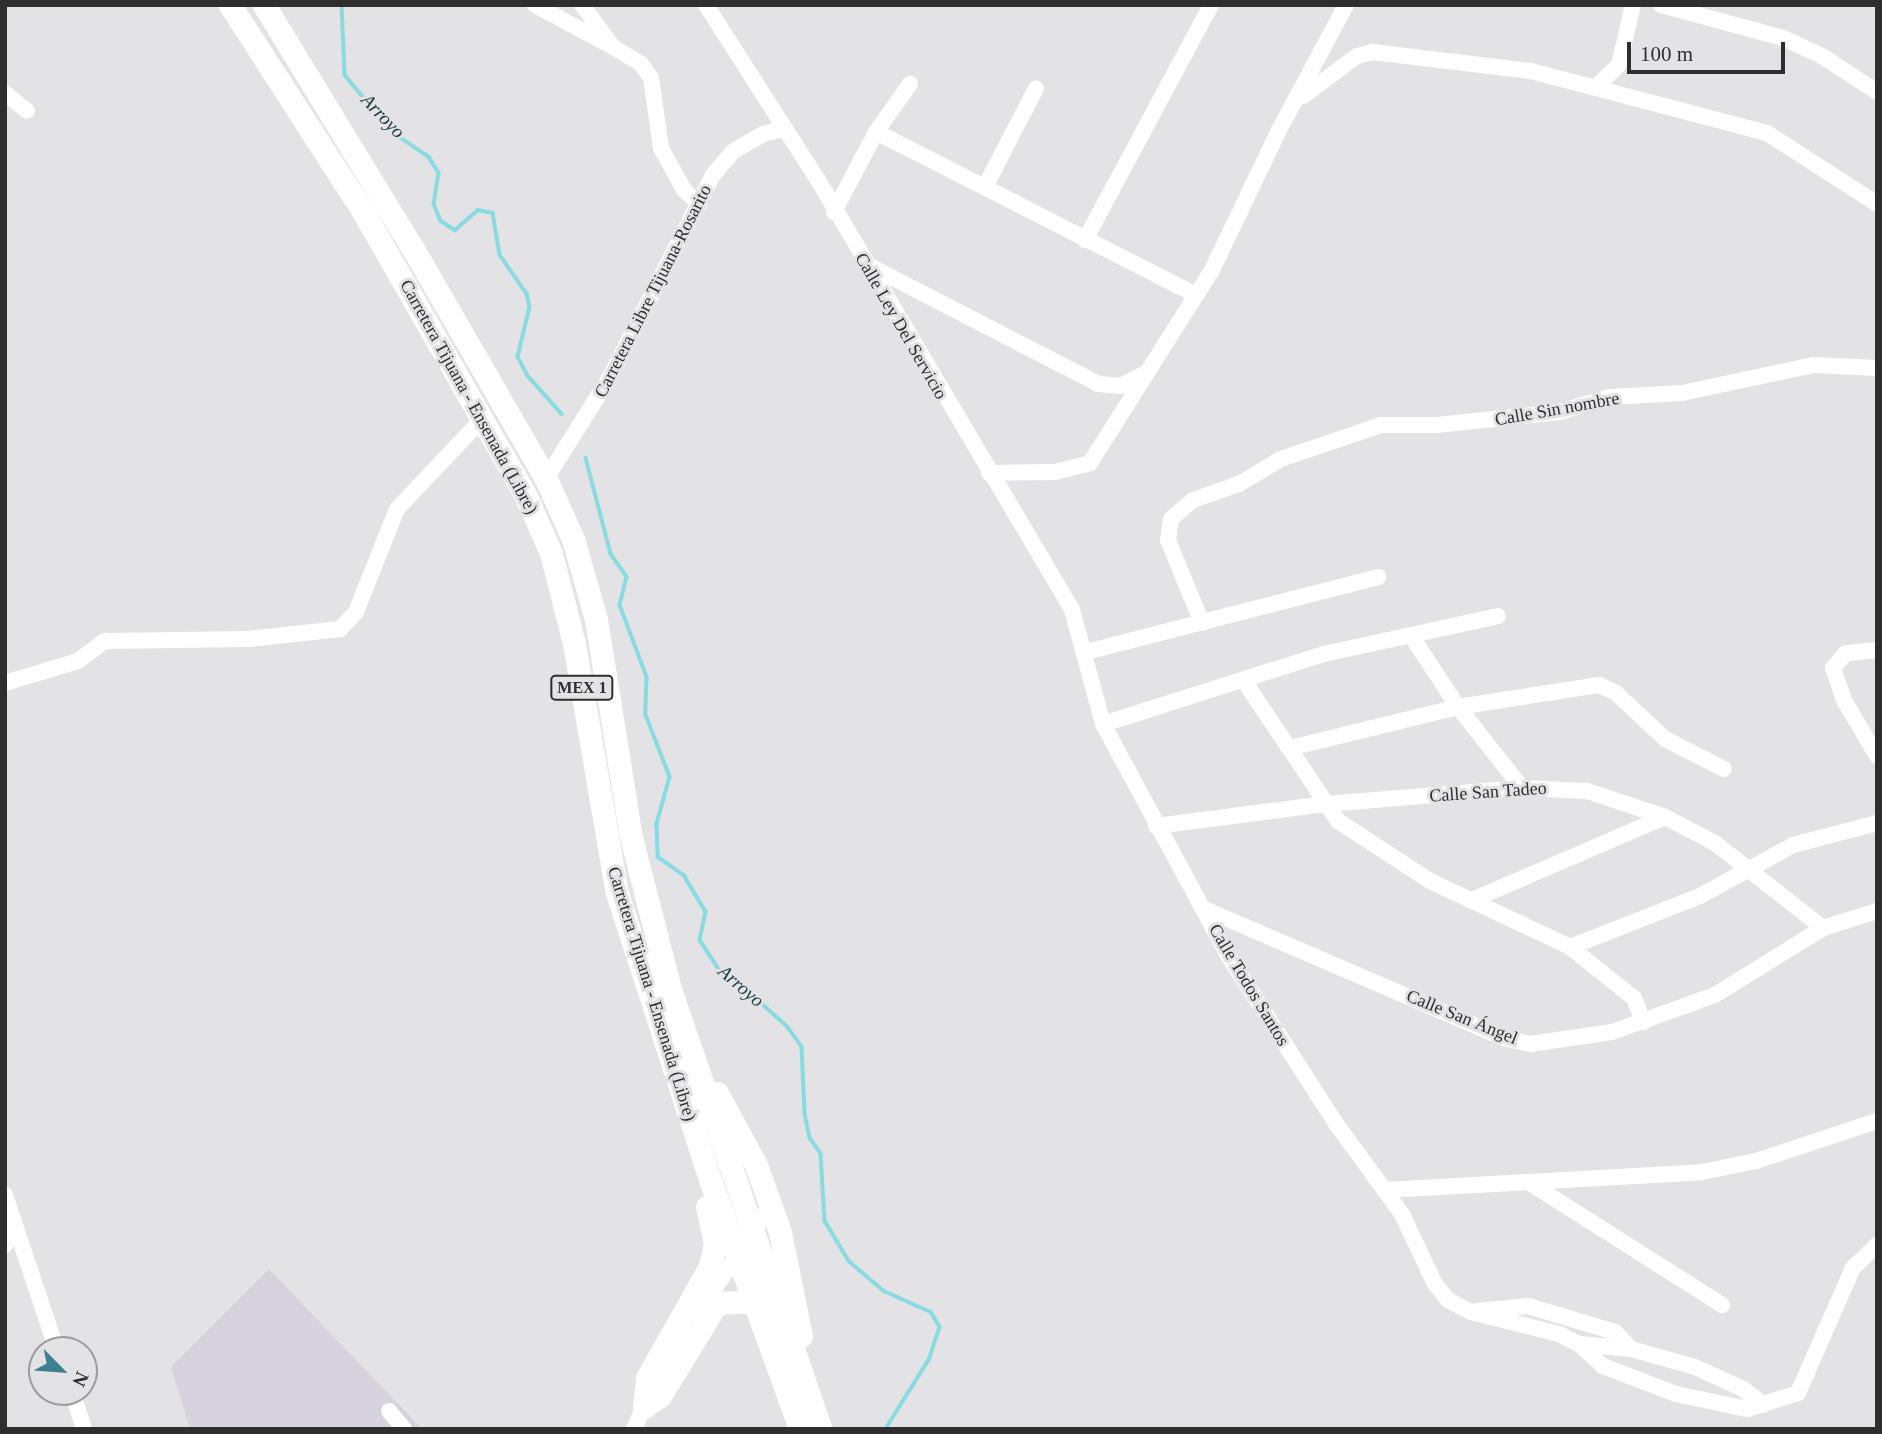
<!DOCTYPE html>
<html>
<head>
<meta charset="utf-8">
<style>
  body { margin:0 }
  #map { position:relative; width:1882px; height:1434px; overflow:hidden; background:#e3e2e5; font-family:Georgia,serif }
  div>[style] { position:absolute }
  .built>* { inset:0; background:#d7d3de }
  .stream>* { height:3.5px; margin:-1.75px; padding:0 1.75px; transform-origin:1.75px; border-radius:1.75px; background:#88dbe0 }
  .minor>* { height:16px; margin:-8px; padding:0 8px; transform-origin:8px; border-radius:8px; background:#fff }
  .highway>* { height:23px; margin:-11.5px; padding:0 11.5px; transform-origin:11.5px; border-radius:11.5px; background:#fff }
  span { translate:-50% -50%; white-space:nowrap; text-align:center; line-height:1.15; -webkit-text-stroke:6px #e3e2e5; paint-order:stroke }
  .shield-label span { padding:2px 5px; background:#e3e2e5; border:2px solid; border-radius:5px; -webkit-text-stroke-width:0 }
  .shield-label { font-size:16px; color:#2e2e2f; font-weight:700 }
  .street-label { font-size:18px; color:#2e2e2f }
  .water-label { font-size:19px; color:#153d40; font-style:italic }
  .frame { position:absolute; inset:0; border:7px solid #2e2e2f; pointer-events:none }
  .north { position:absolute; left:28px; top:1336px; width:70px; height:70px; box-sizing:border-box; background:#e3e2e5; border:2px solid #9b9a9c; border-radius:50%; rotate:115deg; font-size:19px; font-weight:700; line-height:28px; text-align:center; color:#2e2e2f }
  .north::after { content:''; display:block; margin:auto; width:24px; height:32px; background:#3f7f92; clip-path:polygon(50% 0,100% 100%,50% 72%,0 100%) }
  .scale { position:absolute; left:1627px; top:42px; width:158px; height:32px; box-sizing:border-box; border:4px solid #2e2e2f; border-top:0; padding-left:9px; font-size:21px; line-height:24px; white-space:nowrap; color:#2e2e2f; -webkit-text-stroke:5px #e3e2e5; paint-order:stroke }
</style>
</head>
<body>
<div id="map">
  <div class="built">
    <div style="clip-path:polygon(269px 1269px,422px 1429px,190px 1429px,171px 1367px)"></div>
  </div>
  <div class="stream">
    <div style="left:342px;top:5px;width:70px;rotate:87.5deg"></div>
    <div style="left:345px;top:75px;width:74px;rotate:50.5deg"></div>
    <div style="left:392px;top:132px;width:45px;rotate:34deg"></div>
    <div style="left:429px;top:157px;width:19px;rotate:58deg"></div>
    <div style="left:439px;top:173px;width:31px;rotate:99deg"></div>
    <div style="left:434px;top:204px;width:18px;rotate:68deg"></div>
    <div style="left:441px;top:221px;width:17px;rotate:33deg"></div>
    <div style="left:455px;top:230px;width:30px;rotate:-41deg"></div>
    <div style="left:478px;top:210px;width:15px;rotate:11deg"></div>
    <div style="left:493px;top:213px;width:43px;rotate:80.5deg"></div>
    <div style="left:500px;top:255px;width:47px;rotate:55.3deg"></div>
    <div style="left:527px;top:294px;width:13px;rotate:77deg"></div>
    <div style="left:530px;top:307px;width:51px;rotate:103.5deg"></div>
    <div style="left:518px;top:357px;width:21px;rotate:62deg"></div>
    <div style="left:528px;top:376px;width:51px;rotate:48.2deg"></div>
    <div style="left:586px;top:458px;width:99px;rotate:75.4deg"></div>
    <div style="left:611px;top:554px;width:28px;rotate:55deg"></div>
    <div style="left:627px;top:577px;width:29px;rotate:104deg"></div>
    <div style="left:620px;top:605px;width:77px;rotate:69.4deg"></div>
    <div style="left:647px;top:677px;width:38px;rotate:92deg"></div>
    <div style="left:646px;top:715px;width:66px;rotate:68.8deg"></div>
    <div style="left:670px;top:777px;width:49px;rotate:105.5deg"></div>
    <div style="left:657px;top:824px;width:33px;rotate:88deg"></div>
    <div style="left:658px;top:857px;width:32px;rotate:35deg"></div>
    <div style="left:684px;top:875px;width:43px;rotate:59.3deg"></div>
    <div style="left:706px;top:912px;width:29px;rotate:102deg"></div>
    <div style="left:700px;top:940px;width:40px;rotate:57.1deg"></div>
    <div style="left:722px;top:974px;width:19px;rotate:28deg"></div>
    <div style="left:739px;top:983px;width:64px;rotate:41.9deg"></div>
    <div style="left:787px;top:1026px;width:26px;rotate:54deg"></div>
    <div style="left:802px;top:1047px;width:67px;rotate:87.4deg"></div>
    <div style="left:805px;top:1114px;width:25px;rotate:78deg"></div>
    <div style="left:810px;top:1138px;width:19px;rotate:55deg"></div>
    <div style="left:821px;top:1154px;width:67px;rotate:86.6deg"></div>
    <div style="left:825px;top:1221px;width:47px;rotate:59deg"></div>
    <div style="left:849px;top:1261px;width:46px;rotate:40.6deg"></div>
    <div style="left:884px;top:1291px;width:51px;rotate:24.1deg"></div>
    <div style="left:931px;top:1312px;width:17px;rotate:59deg"></div>
    <div style="left:940px;top:1327px;width:35px;rotate:108deg"></div>
    <div style="left:929px;top:1360px;width:81px;rotate:121.9deg"></div>
  </div>
  <div class="minor">
    <div style="left:535px;top:5px;width:86px;rotate:28.3deg"></div>
    <div style="left:582px;top:5px;width:52px;rotate:53.6deg"></div>
    <div style="left:613px;top:47px;width:33px;rotate:31deg"></div>
    <div style="left:641px;top:64px;width:17px;rotate:54deg"></div>
    <div style="left:651px;top:78px;width:71px;rotate:81.9deg"></div>
    <div style="left:661px;top:148px;width:48px;rotate:61.3deg"></div>
    <div style="left:684px;top:190px;width:21px;rotate:43deg"></div>
    <div style="left:706px;top:5px;width:208px;rotate:57.4deg"></div>
    <div style="left:818px;top:180px;width:499px;rotate:59.4deg"></div>
    <div style="left:1072px;top:610px;width:118px;rotate:74.8deg"></div>
    <div style="left:1103px;top:724px;width:265px;rotate:61.6deg"></div>
    <div style="left:1229px;top:957px;width:200px;rotate:57.3deg"></div>
    <div style="left:1337px;top:1125px;width:110px;rotate:53.9deg"></div>
    <div style="left:1402px;top:1214px;width:77px;rotate:64.8deg"></div>
    <div style="left:1435px;top:1284px;width:21px;rotate:51deg"></div>
    <div style="left:1448px;top:1300px;width:26px;rotate:28deg"></div>
    <div style="left:1471px;top:1312px;width:91px;rotate:14deg"></div>
    <div style="left:1559px;top:1334px;width:22px;rotate:27deg"></div>
    <div style="left:1579px;top:1344px;width:33px;rotate:43deg"></div>
    <div style="left:1603px;top:1366px;width:78px;rotate:21deg"></div>
    <div style="left:1676px;top:1394px;width:73px;rotate:11.9deg"></div>
    <div style="left:1747px;top:1409px;width:53px;rotate:-17.4deg"></div>
    <div style="left:1798px;top:1393px;width:137px;rotate:-66.3deg"></div>
    <div style="left:1853px;top:1268px;width:33px;rotate:-44deg"></div>
    <div style="left:1661px;top:5px;width:126px;rotate:15.1deg"></div>
    <div style="left:1783px;top:38px;width:43px;rotate:24.8deg"></div>
    <div style="left:1822px;top:56px;width:66px;rotate:33.2deg"></div>
    <div style="left:1597px;top:86px;width:30px;rotate:-44deg"></div>
    <div style="left:1619px;top:65px;width:62px;rotate:-76.9deg"></div>
    <div style="left:5px;top:93px;width:28px;rotate:39deg"></div>
    <div style="left:1303px;top:96px;width:67px;rotate:-36.5deg"></div>
    <div style="left:1357px;top:56px;width:16px;rotate:-14deg"></div>
    <div style="left:1373px;top:52px;width:159px;rotate:6.9deg"></div>
    <div style="left:1531px;top:71px;width:244px;rotate:14.7deg"></div>
    <div style="left:1767px;top:133px;width:131px;rotate:32.8deg"></div>
    <div style="left:876px;top:132px;width:359px;rotate:27deg"></div>
    <div style="left:985px;top:187px;width:111px;rotate:-62.7deg"></div>
    <div style="left:834px;top:212px;width:90px;rotate:-62.3deg"></div>
    <div style="left:876px;top:132px;width:59px;rotate:-54.7deg"></div>
    <div style="left:1085px;top:240px;width:267px;rotate:-61.8deg"></div>
    <div style="left:866px;top:264px;width:261px;rotate:27.3deg"></div>
    <div style="left:1098px;top:384px;width:23px;rotate:5deg"></div>
    <div style="left:1121px;top:386px;width:24px;rotate:-28deg"></div>
    <div style="left:989px;top:473px;width:66px;rotate:-0.9deg"></div>
    <div style="left:1055px;top:472px;width:36px;rotate:-14deg"></div>
    <div style="left:1090px;top:463px;width:228px;rotate:-57.7deg"></div>
    <div style="left:1212px;top:270px;width:153px;rotate:-64.4deg"></div>
    <div style="left:1278px;top:132px;width:144px;rotate:-61.8deg"></div>
    <div style="left:546px;top:479px;width:120px;rotate:-57.9deg"></div>
    <div style="left:610px;top:377px;width:227px;rotate:-63deg"></div>
    <div style="left:713px;top:175px;width:30px;rotate:-50deg"></div>
    <div style="left:732px;top:152px;width:36px;rotate:-30deg"></div>
    <div style="left:763px;top:134px;width:21px;rotate:-14deg"></div>
    <div style="left:1202px;top:623px;width:90px;rotate:-112.3deg"></div>
    <div style="left:1168px;top:540px;width:21px;rotate:-82deg"></div>
    <div style="left:1171px;top:519px;width:29px;rotate:-41deg"></div>
    <div style="left:1193px;top:500px;width:49px;rotate:-19.2deg"></div>
    <div style="left:1239px;top:484px;width:49px;rotate:-30.8deg"></div>
    <div style="left:1281px;top:459px;width:106px;rotate:-18.8deg"></div>
    <div style="left:1381px;top:425px;width:56px"></div>
    <div style="left:1437px;top:425px;width:123px;rotate:-6.1deg"></div>
    <div style="left:1559px;top:412px;width:53px;rotate:-16.4deg"></div>
    <div style="left:1610px;top:397px;width:72px;rotate:-3.2deg"></div>
    <div style="left:1682px;top:393px;width:135px;rotate:-12deg"></div>
    <div style="left:1814px;top:365px;width:63px;rotate:2.7deg"></div>
    <div style="left:1412px;top:637px;width:84px;rotate:56.7deg"></div>
    <div style="left:1458px;top:707px;width:103px;rotate:51.7deg"></div>
    <div style="left:1877px;top:650px;width:31px;rotate:174deg"></div>
    <div style="left:1846px;top:653px;width:20px;rotate:131deg"></div>
    <div style="left:1833px;top:668px;width:36px;rotate:71deg"></div>
    <div style="left:1845px;top:702px;width:63px;rotate:59.3deg"></div>
    <div style="left:1086px;top:652px;width:302px;rotate:-14.4deg"></div>
    <div style="left:1244px;top:681px;width:169px;rotate:56.1deg"></div>
    <div style="left:1338px;top:821px;width:110px;rotate:33.1deg"></div>
    <div style="left:1430px;top:881px;width:155px;rotate:25.2deg"></div>
    <div style="left:1570px;top:947px;width:82px;rotate:38.6deg"></div>
    <div style="left:1634px;top:998px;width:26px;rotate:69deg"></div>
    <div style="left:5px;top:683px;width:76px;rotate:-16.8deg"></div>
    <div style="left:78px;top:661px;width:34px;rotate:-37deg"></div>
    <div style="left:105px;top:641px;width:143px;rotate:-0.8deg"></div>
    <div style="left:248px;top:639px;width:93px;rotate:-6.2deg"></div>
    <div style="left:340px;top:629px;width:23px;rotate:-47deg"></div>
    <div style="left:356px;top:612px;width:111px;rotate:-68.3deg"></div>
    <div style="left:397px;top:509px;width:124px;rotate:-46.6deg"></div>
    <div style="left:1103px;top:724px;width:232px;rotate:-17.6deg"></div>
    <div style="left:1324px;top:654px;width:178px;rotate:-12.3deg"></div>
    <div style="left:1290px;top:748px;width:173px;rotate:-13.7deg"></div>
    <div style="left:1458px;top:707px;width:143px;rotate:-8.9deg"></div>
    <div style="left:1599px;top:685px;width:19px;rotate:25deg"></div>
    <div style="left:1616px;top:693px;width:67px;rotate:43.2deg"></div>
    <div style="left:1665px;top:739px;width:66px;rotate:27deg"></div>
    <div style="left:1156px;top:826px;width:171px;rotate:-7.4deg"></div>
    <div style="left:1326px;top:804px;width:197px;rotate:-4.7deg"></div>
    <div style="left:1522px;top:788px;width:65px;rotate:2.6deg"></div>
    <div style="left:1587px;top:791px;width:82px;rotate:18.4deg"></div>
    <div style="left:1665px;top:817px;width:56px;rotate:27.5deg"></div>
    <div style="left:1715px;top:843px;width:137px;rotate:38.2deg"></div>
    <div style="left:1472px;top:900px;width:210px;rotate:-23.3deg"></div>
    <div style="left:1202px;top:908px;width:329px;rotate:23.3deg"></div>
    <div style="left:1504px;top:1038px;width:27px;rotate:13deg"></div>
    <div style="left:1530px;top:1044px;width:83px;rotate:-8.3deg"></div>
    <div style="left:1612px;top:1032px;width:109px;rotate:-19.8deg"></div>
    <div style="left:1715px;top:995px;width:127px;rotate:-31.8deg"></div>
    <div style="left:1823px;top:928px;width:57px;rotate:-17.5deg"></div>
    <div style="left:1570px;top:947px;width:140px;rotate:-21.4deg"></div>
    <div style="left:1700px;top:896px;width:106px;rotate:-28.7deg"></div>
    <div style="left:1793px;top:845px;width:87px;rotate:-14.7deg"></div>
    <div style="left:1533px;top:1185px;width:224px;rotate:32.4deg"></div>
    <div style="left:1385px;top:1190px;width:318px;rotate:-3.2deg"></div>
    <div style="left:1702px;top:1172px;width:55px;rotate:-11.5deg"></div>
    <div style="left:1756px;top:1161px;width:127px;rotate:-18.3deg"></div>
    <div style="left:5px;top:1195px;width:163px;rotate:71.5deg"></div>
    <div style="left:5px;top:1245px;width:25px;rotate:-69deg"></div>
    <div style="left:1477px;top:1311px;width:51px;rotate:-5.6deg"></div>
    <div style="left:1528px;top:1306px;width:91px;rotate:16.6deg"></div>
    <div style="left:1615px;top:1332px;width:23px;rotate:47deg"></div>
    <div style="left:698px;top:1313px;width:130px;rotate:-55.9deg"></div>
    <div style="left:1579px;top:1344px;width:52px;rotate:5.5deg"></div>
    <div style="left:1631px;top:1349px;width:66px;rotate:15.7deg"></div>
    <div style="left:1695px;top:1367px;width:53px;rotate:24.6deg"></div>
    <div style="left:1743px;top:1389px;width:26px;rotate:37deg"></div>
    <div style="left:72px;top:1392px;width:39px;rotate:72deg"></div>
    <div style="left:389px;top:1411px;width:23px;rotate:50deg"></div>
    <div style="left:634px;top:1429px;width:33px;rotate:-65deg"></div>
  </div>
  <div class="highway">
    <div style="left:230px;top:5px;width:242px;rotate:57.2deg"></div>
    <div style="left:361px;top:208px;width:330px;rotate:60.2deg"></div>
    <div style="left:525px;top:494px;width:64px;rotate:66.2deg"></div>
    <div style="left:551px;top:553px;width:93px;rotate:75.7deg"></div>
    <div style="left:574px;top:643px;width:251px;rotate:80.3deg"></div>
    <div style="left:616px;top:890px;width:305px;rotate:72deg"></div>
    <div style="left:710px;top:1180px;width:265px;rotate:70.1deg"></div>
    <div style="left:264px;top:5px;width:284px;rotate:58.6deg"></div>
    <div style="left:412px;top:247px;width:268px;rotate:60deg"></div>
    <div style="left:546px;top:479px;width:66px;rotate:65.8deg"></div>
    <div style="left:573px;top:539px;width:83px;rotate:74deg"></div>
    <div style="left:596px;top:619px;width:221px;rotate:80.9deg"></div>
    <div style="left:631px;top:837px;width:157px;rotate:75.6deg"></div>
    <div style="left:670px;top:989px;width:465px;rotate:71.1deg"></div>
    <div style="left:717px;top:1093px;width:82px;rotate:61.6deg"></div>
    <div style="left:756px;top:1165px;width:71px;rotate:70.3deg"></div>
    <div style="left:780px;top:1232px;width:106px;rotate:78.6deg"></div>
    <div style="left:644px;top:1407px;width:29px;rotate:-84deg"></div>
    <div style="left:647px;top:1378px;width:129px;rotate:-60.6deg"></div>
    <div style="left:710px;top:1266px;width:23px;rotate:-77deg"></div>
    <div style="left:715px;top:1244px;width:38px;rotate:-102deg"></div>
    <div style="left:644px;top:1407px;width:19px;rotate:-35deg"></div>
    <div style="left:660px;top:1396px;width:109px;rotate:-58.5deg"></div>
    <div style="left:717px;top:1303px;width:34px;rotate:-3deg"></div>
  </div>
  <div class="shield-label">
    <span style="left:582px;top:688px">MEX 1</span>
  </div>
  <div class="street-label">
    <span style="left:653px;top:291px;rotate:-63deg">Carretera Libre Tijuana-Rosarito</span>
    <span style="left:901px;top:326px;rotate:60deg">Calle Ley Del Servicio</span>
    <span style="left:469px;top:397px;rotate:61deg">Carretera Tijuana - Ensenada (Libre)</span>
    <span style="left:1557px;top:409px;rotate:-10deg">Calle Sin nombre</span>
    <span style="left:1488px;top:792px;rotate:-4deg">Calle San Tadeo</span>
    <span style="left:1249px;top:985px;rotate:59deg">Calle Todos Santos</span>
    <span style="left:652px;top:994px;rotate:73deg">Carretera Tijuana - Ensenada (Libre)</span>
    <span style="left:1462px;top:1017px;rotate:22deg">Calle San Ángel</span>
  </div>
  <div class="water-label">
    <span style="left:383px;top:116px;rotate:46deg">Arroyo</span>
    <span style="left:741px;top:986px;rotate:41deg">Arroyo</span>
  </div>
  <div class="frame"></div>
  <div class="north">N</div>
  <div class="scale">100 m</div>
</div>
</body>
</html>
